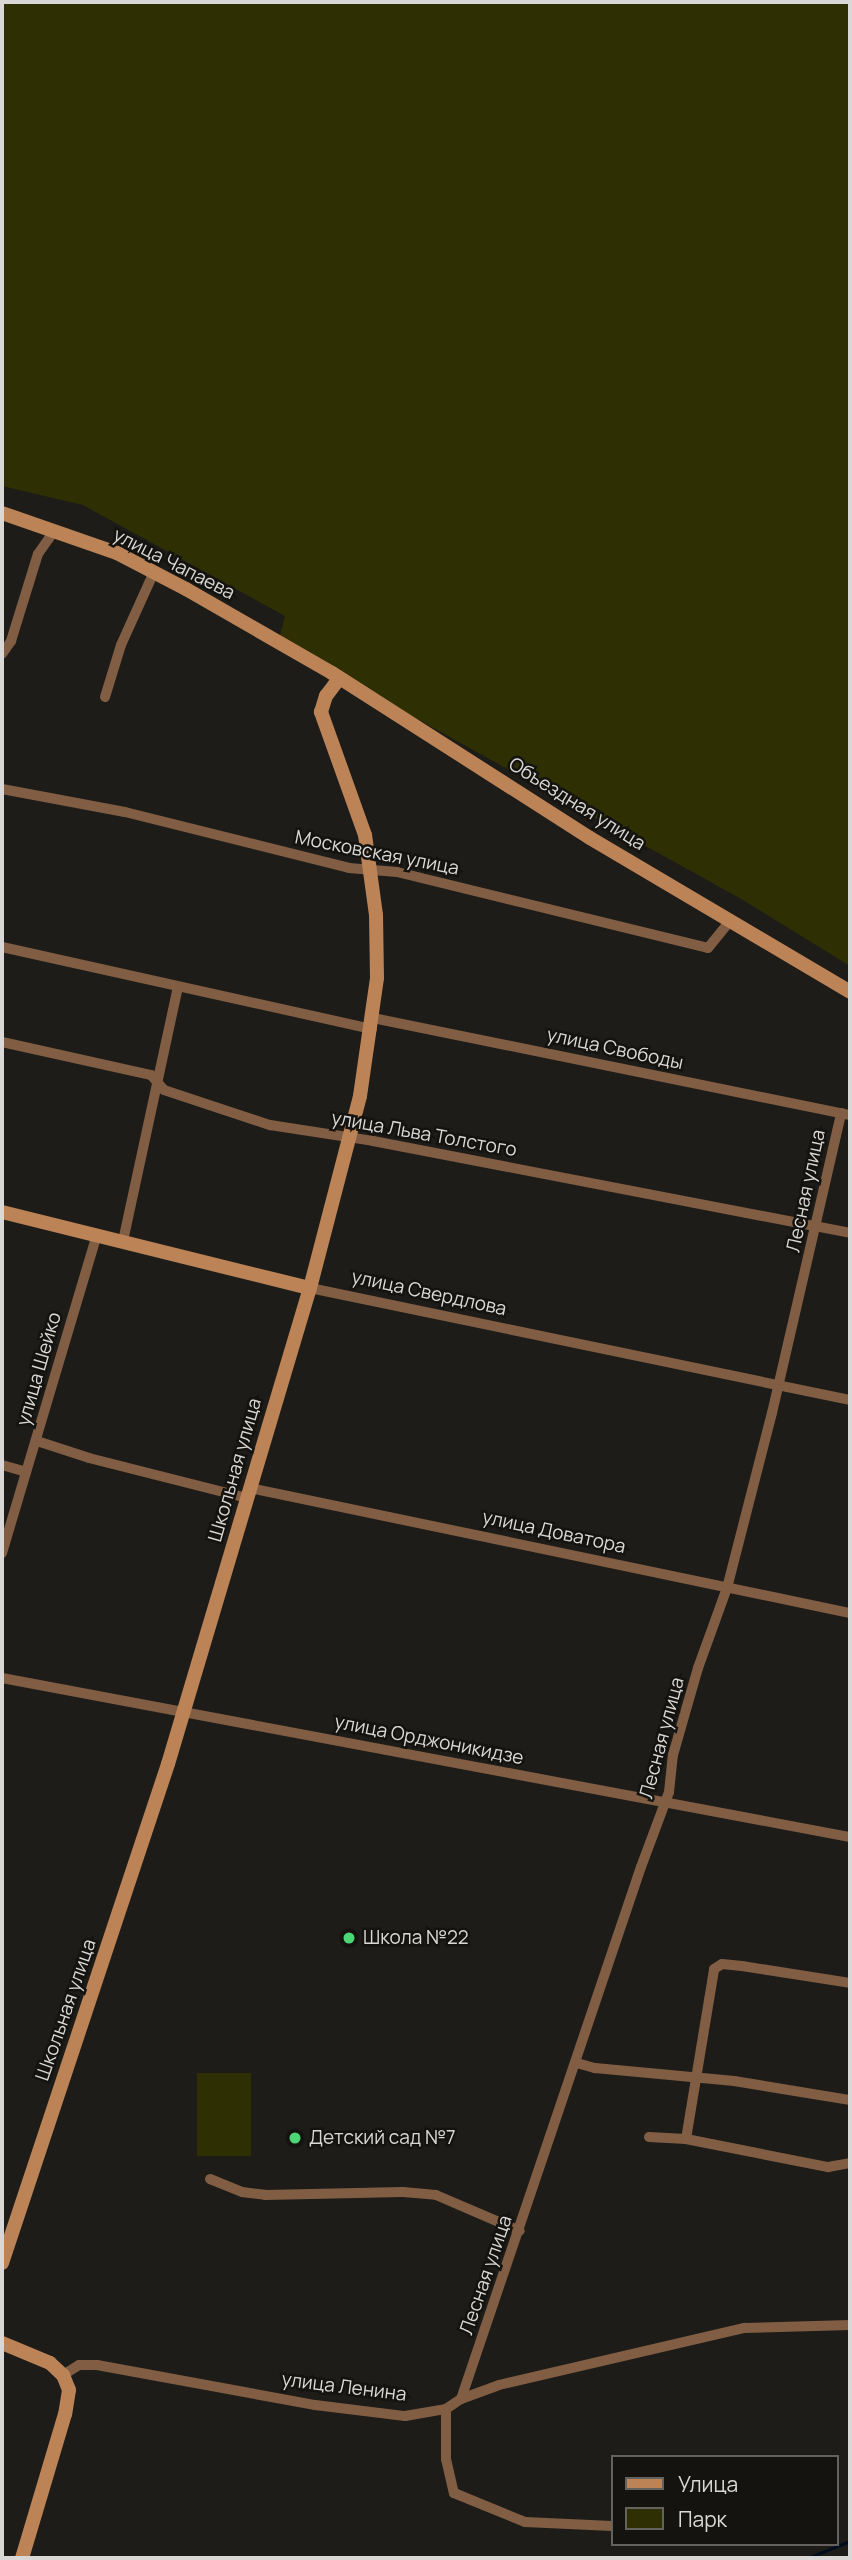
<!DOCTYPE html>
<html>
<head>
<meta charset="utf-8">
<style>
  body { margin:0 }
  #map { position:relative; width:852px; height:2560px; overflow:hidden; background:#1d1c18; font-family:Manrope,sans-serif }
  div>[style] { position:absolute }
  .green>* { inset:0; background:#2e3003; transform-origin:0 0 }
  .stream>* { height:2.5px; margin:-1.25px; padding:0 1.25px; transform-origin:1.25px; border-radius:1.25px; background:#000d1d }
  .street>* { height:10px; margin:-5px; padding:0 5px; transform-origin:5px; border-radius:5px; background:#815e43 }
  .secondary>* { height:14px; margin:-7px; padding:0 7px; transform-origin:7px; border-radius:7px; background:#bc8357 }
  .dots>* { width:19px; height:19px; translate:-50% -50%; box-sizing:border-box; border:4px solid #14130f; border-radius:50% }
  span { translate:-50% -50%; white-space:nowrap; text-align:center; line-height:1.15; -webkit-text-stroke:5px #14130f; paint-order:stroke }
  .street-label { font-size:19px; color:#d9d8d6 }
  .poi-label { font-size:19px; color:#d9d8d6 }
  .left { translate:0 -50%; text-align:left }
  .frame { position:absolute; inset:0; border:4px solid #d9d8d6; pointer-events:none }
  .legend { position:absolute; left:611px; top:2455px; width:228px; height:91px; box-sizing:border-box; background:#14130f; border:2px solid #63625f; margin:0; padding:9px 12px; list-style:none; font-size:21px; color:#d9d8d6 }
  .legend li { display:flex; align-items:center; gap:14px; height:35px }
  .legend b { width:35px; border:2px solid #63625f }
</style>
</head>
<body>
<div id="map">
  <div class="green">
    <div style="clip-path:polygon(2px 2px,850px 2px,850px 966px,743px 900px,340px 676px,277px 646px,285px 616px,83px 505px,2px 486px)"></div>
    <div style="left:197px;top:2073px;width:54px;height:83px"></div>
  </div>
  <div class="stream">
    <div style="left:808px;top:2558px;width:45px;rotate:-22deg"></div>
  </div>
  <div class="street">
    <div style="left:2px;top:654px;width:16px;rotate:-55deg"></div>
    <div style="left:11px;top:641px;width:91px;rotate:-72.8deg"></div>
    <div style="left:38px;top:554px;width:28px;rotate:-55deg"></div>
    <div style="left:105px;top:697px;width:54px;rotate:-72.9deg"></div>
    <div style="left:121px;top:645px;width:80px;rotate:-65.7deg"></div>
    <div style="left:2px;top:789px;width:125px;rotate:10.6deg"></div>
    <div style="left:125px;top:812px;width:231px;rotate:14deg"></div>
    <div style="left:349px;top:868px;width:48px;rotate:4.8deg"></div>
    <div style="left:397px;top:872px;width:320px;rotate:13.7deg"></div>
    <div style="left:708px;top:948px;width:36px;rotate:-51deg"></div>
    <div style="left:2px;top:947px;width:379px;rotate:12.5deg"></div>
    <div style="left:373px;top:1018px;width:487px;rotate:11.5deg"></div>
    <div style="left:2px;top:1042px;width:153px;rotate:12.5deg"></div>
    <div style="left:151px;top:1075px;width:20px;rotate:49deg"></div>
    <div style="left:164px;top:1090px;width:112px;rotate:18.3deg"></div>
    <div style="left:270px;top:1125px;width:104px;rotate:8.8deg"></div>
    <div style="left:373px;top:1141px;width:486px;rotate:10.9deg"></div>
    <div style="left:123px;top:1241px;width:260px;rotate:-77.8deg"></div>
    <div style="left:310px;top:1288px;width:551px;rotate:11.72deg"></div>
    <div style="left:37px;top:1441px;width:55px;rotate:18.1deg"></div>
    <div style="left:89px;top:1458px;width:163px;rotate:14.2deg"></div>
    <div style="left:2px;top:1465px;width:25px;rotate:16deg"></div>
    <div style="left:250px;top:1488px;width:613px;rotate:11.77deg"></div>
    <div style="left:2px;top:1553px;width:332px;rotate:-73.4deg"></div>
    <div style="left:2px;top:1678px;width:863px;rotate:10.62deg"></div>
    <div style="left:577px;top:2063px;width:19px;rotate:16deg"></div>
    <div style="left:595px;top:2068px;width:140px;rotate:5.3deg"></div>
    <div style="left:734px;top:2081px;width:118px;rotate:9.3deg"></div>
    <div style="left:649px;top:2137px;width:37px;rotate:3deg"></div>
    <div style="left:686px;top:2139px;width:145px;rotate:11.2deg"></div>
    <div style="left:828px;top:2167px;width:22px;rotate:-10deg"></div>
    <div style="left:686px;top:2139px;width:172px;rotate:-80.6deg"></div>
    <div style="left:714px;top:1969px;width:9px;rotate:-32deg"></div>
    <div style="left:722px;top:1964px;width:20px;rotate:6deg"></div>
    <div style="left:742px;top:1966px;width:109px;rotate:8.9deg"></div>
    <div style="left:210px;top:2179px;width:35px;rotate:22deg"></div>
    <div style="left:242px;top:2192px;width:23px;rotate:7deg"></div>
    <div style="left:265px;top:2195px;width:138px;rotate:-1.2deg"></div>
    <div style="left:403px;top:2192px;width:33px;rotate:5deg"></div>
    <div style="left:436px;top:2195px;width:91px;rotate:23.2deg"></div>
    <div style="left:63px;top:2375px;width:19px;rotate:-32deg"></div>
    <div style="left:79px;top:2365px;width:18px"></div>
    <div style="left:97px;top:2365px;width:222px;rotate:10.4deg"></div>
    <div style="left:315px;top:2405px;width:91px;rotate:7deg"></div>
    <div style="left:405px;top:2416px;width:42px;rotate:-9.7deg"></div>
    <div style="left:446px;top:2409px;width:18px;rotate:-34deg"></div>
    <div style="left:461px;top:2399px;width:40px;rotate:-20.2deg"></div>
    <div style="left:499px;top:2385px;width:252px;rotate:-13.1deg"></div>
    <div style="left:744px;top:2328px;width:106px;rotate:-1.6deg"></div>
    <div style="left:461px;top:2399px;width:562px;rotate:-71.31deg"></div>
    <div style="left:641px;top:1867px;width:80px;rotate:-69.5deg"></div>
    <div style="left:669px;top:1792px;width:37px;rotate:-84deg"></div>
    <div style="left:673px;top:1755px;width:91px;rotate:-74deg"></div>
    <div style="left:698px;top:1668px;width:85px;rotate:-70.1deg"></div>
    <div style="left:727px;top:1588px;width:181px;rotate:-75.6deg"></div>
    <div style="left:772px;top:1413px;width:308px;rotate:-77deg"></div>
    <div style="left:446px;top:2409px;width:50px;rotate:90deg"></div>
    <div style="left:446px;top:2459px;width:35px;rotate:77deg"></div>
    <div style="left:454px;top:2493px;width:77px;rotate:22.2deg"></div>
    <div style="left:525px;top:2522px;width:87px;rotate:2.6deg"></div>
  </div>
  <div class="secondary">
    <div style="left:2px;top:513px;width:122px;rotate:19.2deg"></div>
    <div style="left:117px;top:553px;width:78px;rotate:27.6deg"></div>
    <div style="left:186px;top:589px;width:168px;rotate:29.9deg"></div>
    <div style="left:332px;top:673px;width:306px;rotate:32.6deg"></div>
    <div style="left:590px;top:838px;width:302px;rotate:30.6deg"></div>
    <div style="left:2px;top:1212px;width:317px;rotate:13.9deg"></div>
    <div style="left:2px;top:2263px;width:526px;rotate:-71.6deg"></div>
    <div style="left:168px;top:1764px;width:497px;rotate:-73.4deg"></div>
    <div style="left:310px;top:1288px;width:198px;rotate:-75.4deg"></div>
    <div style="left:360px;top:1096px;width:119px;rotate:-81.8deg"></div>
    <div style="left:377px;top:978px;width:63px;rotate:-90.9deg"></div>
    <div style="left:376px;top:915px;width:81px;rotate:-97.8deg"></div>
    <div style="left:365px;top:835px;width:131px;rotate:-109.7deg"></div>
    <div style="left:321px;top:712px;width:17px;rotate:-73deg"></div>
    <div style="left:326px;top:696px;width:21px;rotate:-53deg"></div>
    <div style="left:2px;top:2343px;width:52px;rotate:22.6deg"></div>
    <div style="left:50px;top:2363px;width:18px;rotate:43deg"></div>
    <div style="left:63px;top:2375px;width:16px;rotate:68deg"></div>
    <div style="left:69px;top:2390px;width:24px;rotate:99deg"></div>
    <div style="left:65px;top:2414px;width:150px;rotate:106.6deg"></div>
  </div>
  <div class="dots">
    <div style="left:349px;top:1938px;background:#4cd676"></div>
    <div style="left:295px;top:2138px;background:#4cd676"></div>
  </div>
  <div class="street-label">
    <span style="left:174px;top:564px;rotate:27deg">улица Чапаева</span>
    <span style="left:577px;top:804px;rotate:32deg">Объездная улица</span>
    <span style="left:377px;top:853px;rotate:11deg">Московская улица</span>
    <span style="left:615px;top:1049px;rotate:12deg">улица Свободы</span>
    <span style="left:424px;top:1134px;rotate:10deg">улица Льва Толстого</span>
    <span style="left:806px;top:1191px;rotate:-78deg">Лесная улица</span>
    <span style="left:429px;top:1293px;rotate:12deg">улица Свердлова</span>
    <span style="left:39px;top:1369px;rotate:-74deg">улица Шейко</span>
    <span style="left:235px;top:1470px;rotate:-74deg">Школьная улица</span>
    <span style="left:554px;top:1532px;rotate:12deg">улица Доватора</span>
    <span style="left:662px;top:1738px;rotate:-75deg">Лесная улица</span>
    <span style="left:429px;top:1740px;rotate:11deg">улица Орджоникидзе</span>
    <span style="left:66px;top:2010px;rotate:-71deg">Школьная улица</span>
    <span style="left:486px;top:2275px;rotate:-71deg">Лесная улица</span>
    <span style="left:344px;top:2387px;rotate:7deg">улица Ленина</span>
  </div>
  <div class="poi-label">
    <span class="left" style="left:363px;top:1938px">Школа №22</span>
    <span class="left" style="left:309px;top:2138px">Детский сад №7</span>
  </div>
  <div class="frame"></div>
  <ul class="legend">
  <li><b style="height:9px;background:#bc8357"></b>Улица</li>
  <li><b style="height:19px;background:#2e3003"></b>Парк</li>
  </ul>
</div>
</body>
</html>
